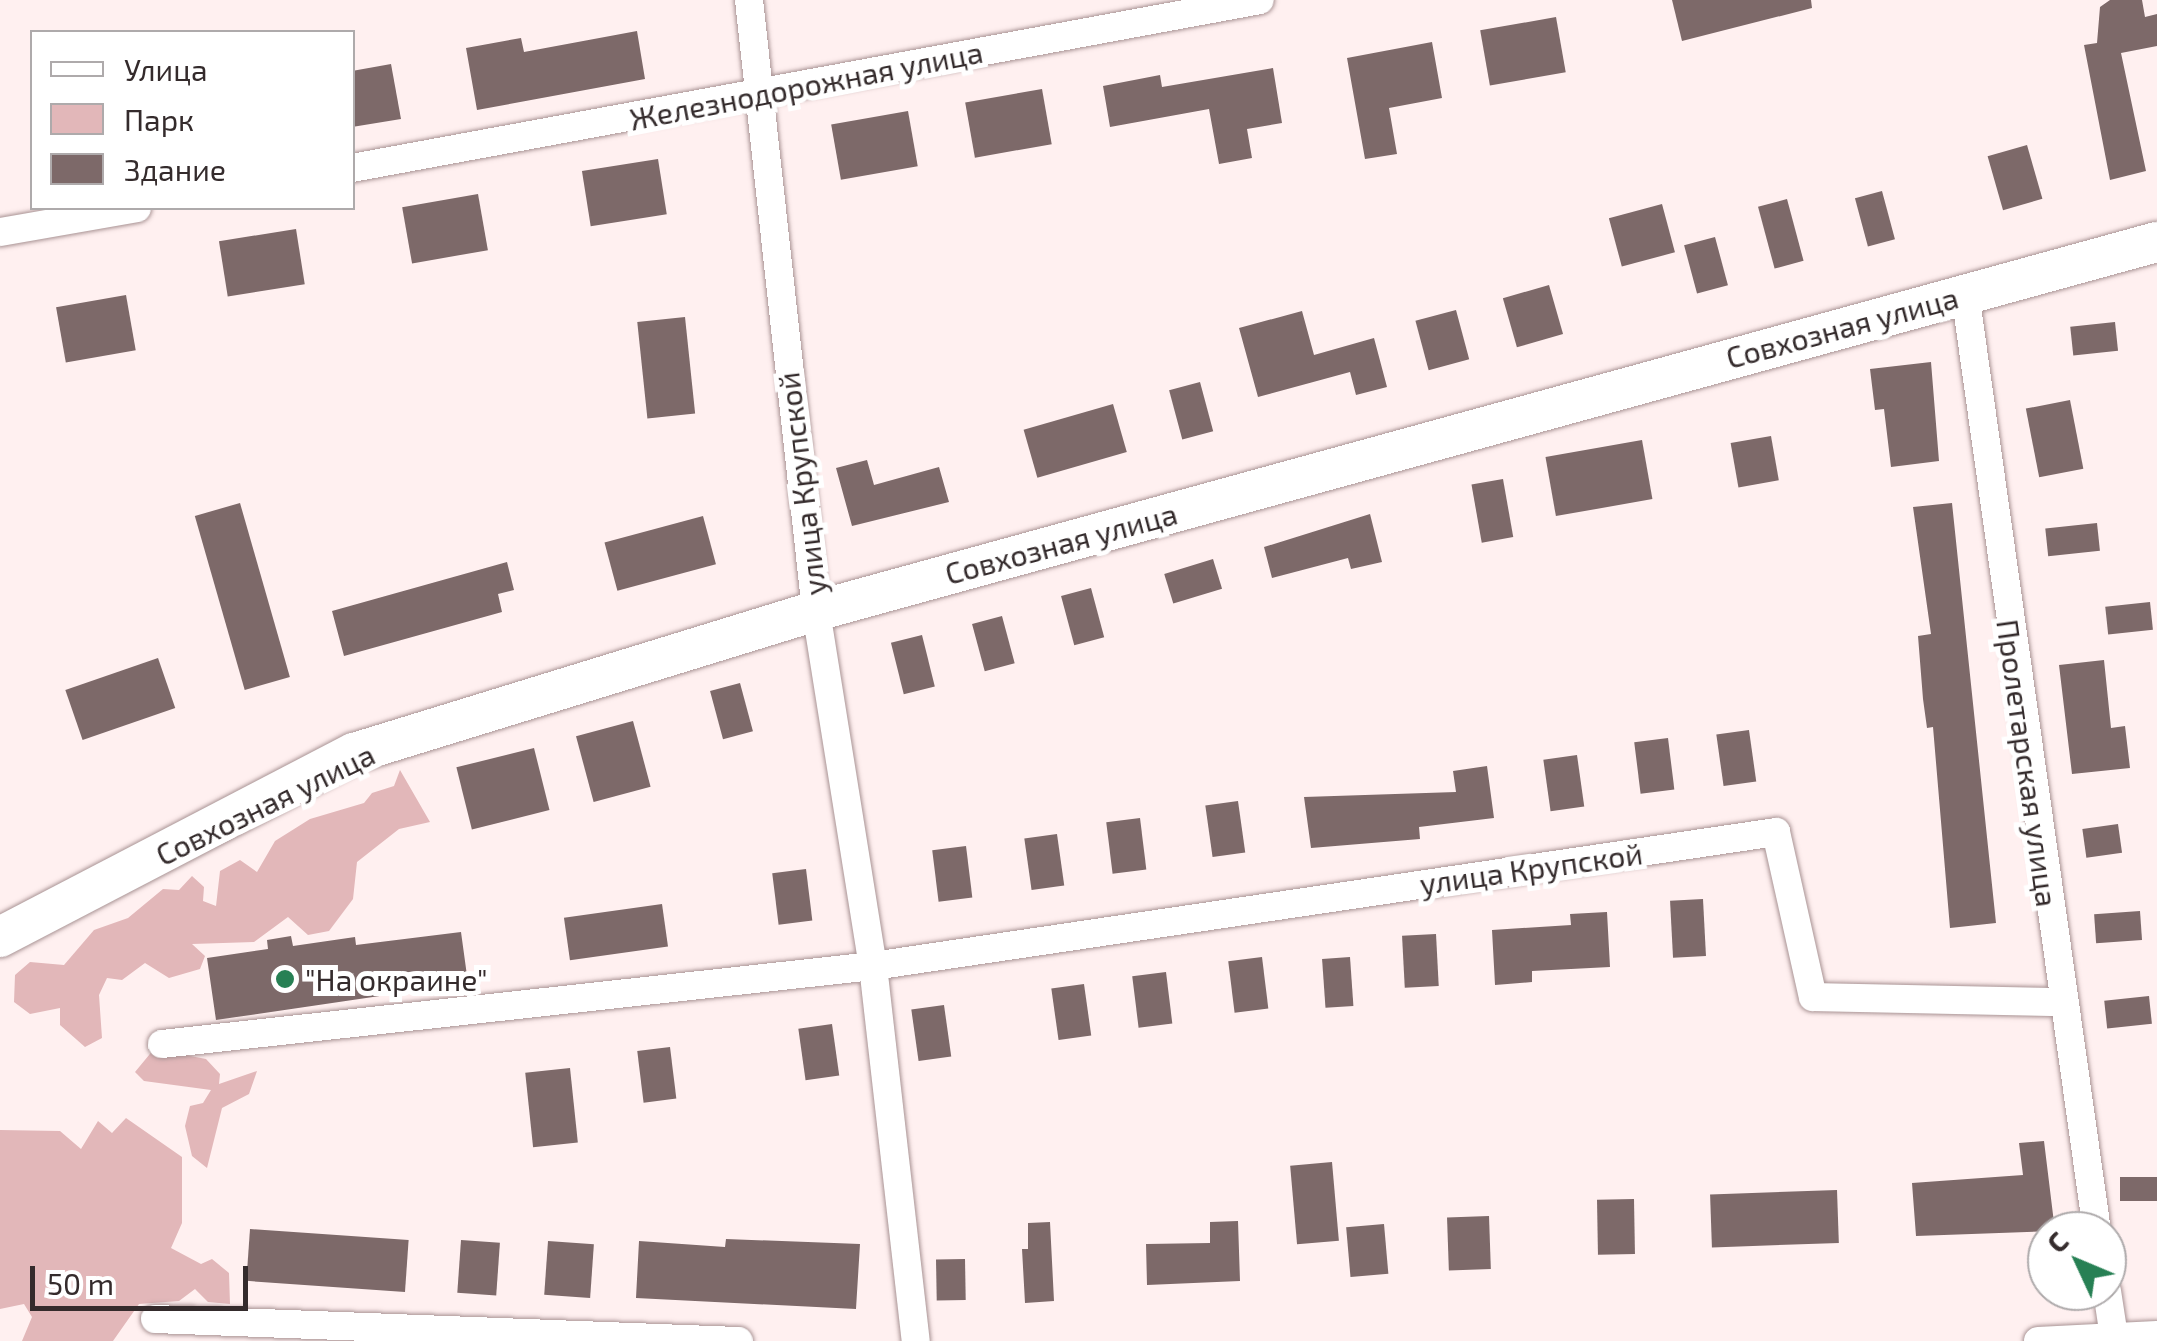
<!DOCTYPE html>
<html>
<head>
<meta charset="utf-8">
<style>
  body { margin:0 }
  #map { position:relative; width:2157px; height:1341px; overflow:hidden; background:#fff0f0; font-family:"Exo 2",sans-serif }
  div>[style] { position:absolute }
  .green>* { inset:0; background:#e2b7b9 }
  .building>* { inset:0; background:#7d6969; transform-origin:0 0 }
  .roads { filter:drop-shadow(0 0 2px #a99394) drop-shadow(0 0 2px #a99394) }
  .street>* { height:28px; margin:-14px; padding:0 14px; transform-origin:14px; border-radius:14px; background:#fff }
  .secondary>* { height:40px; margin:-20px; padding:0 20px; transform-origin:20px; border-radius:20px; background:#fff }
  .dots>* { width:28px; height:28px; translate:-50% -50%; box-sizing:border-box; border:5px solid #fff; border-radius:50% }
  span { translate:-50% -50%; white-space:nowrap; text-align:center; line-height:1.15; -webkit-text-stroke:10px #fff; paint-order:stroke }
  .street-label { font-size:30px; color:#342b2c }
  .poi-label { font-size:30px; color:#342b2c }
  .left { translate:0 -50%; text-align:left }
  .legend { position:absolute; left:30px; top:30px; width:325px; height:180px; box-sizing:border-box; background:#fff; border:2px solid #aeaaab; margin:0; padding:12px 18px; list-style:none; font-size:30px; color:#342b2c }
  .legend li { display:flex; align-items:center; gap:20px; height:50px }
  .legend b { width:50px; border:2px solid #aeaaab }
  .north { position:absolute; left:2027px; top:1211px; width:100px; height:100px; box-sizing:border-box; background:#fff; border:2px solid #aeaaab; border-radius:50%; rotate:314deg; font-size:28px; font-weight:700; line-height:40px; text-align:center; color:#342b2c }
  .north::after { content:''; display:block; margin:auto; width:35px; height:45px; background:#278054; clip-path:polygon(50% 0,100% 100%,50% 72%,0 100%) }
  .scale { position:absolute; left:30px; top:1266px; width:218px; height:45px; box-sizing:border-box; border:5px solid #342b2c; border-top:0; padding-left:12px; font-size:30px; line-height:35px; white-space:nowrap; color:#342b2c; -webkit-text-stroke:8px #fff; paint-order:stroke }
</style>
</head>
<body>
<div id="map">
  <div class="green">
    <div style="clip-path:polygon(400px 770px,430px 822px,399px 829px,357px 862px,353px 899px,329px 931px,308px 935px,288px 917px,254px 942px,192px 944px,205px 956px,200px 969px,169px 978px,145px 963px,122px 980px,107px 978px,99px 995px,102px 1038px,85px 1047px,60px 1025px,60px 1008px,30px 1014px,14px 1002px,15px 975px,30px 962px,64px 965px,94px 930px,128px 918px,163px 889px,179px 890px,192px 876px,204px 887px,203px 901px,216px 906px,220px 871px,240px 860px,257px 872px,275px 841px,310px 819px,364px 803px,372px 793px,394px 786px)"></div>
    <div style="clip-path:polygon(154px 1049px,206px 1059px,220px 1074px,219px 1084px,257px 1071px,249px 1094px,222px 1108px,207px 1168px,192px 1156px,185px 1126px,190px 1106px,203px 1103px,211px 1090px,144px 1081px,135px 1072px)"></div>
    <div style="clip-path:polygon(126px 1118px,182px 1157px,182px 1223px,171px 1248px,201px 1264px,212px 1259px,229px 1273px,230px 1304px,208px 1302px,195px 1289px,179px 1301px,139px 1304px,113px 1341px,22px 1341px,32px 1317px,24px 1304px,0 1309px,0 1130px,60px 1131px,81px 1149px,98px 1121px,112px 1133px)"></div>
  </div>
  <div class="building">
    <div style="clip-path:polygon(1672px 0,1811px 0,1812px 8px,1682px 41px)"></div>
    <div style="clip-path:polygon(2110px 0,2142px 0,2145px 17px,2157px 14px,2157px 46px,2121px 53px,2146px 171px,2110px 180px,2084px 45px,2097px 43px,2100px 7px)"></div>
    <div style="left:1556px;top:17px;width:56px;height:77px;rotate:80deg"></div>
    <div style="clip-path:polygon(637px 31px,645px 79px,477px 110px,466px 48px,521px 38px,524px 52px)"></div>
    <div style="clip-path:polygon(1432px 42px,1442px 98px,1389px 108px,1397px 154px,1365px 159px,1347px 58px)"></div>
    <div style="clip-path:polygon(391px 64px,401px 119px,352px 127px,352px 71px)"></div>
    <div style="clip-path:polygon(1273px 68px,1282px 123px,1247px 129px,1252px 158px,1219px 164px,1209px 109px,1110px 127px,1103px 86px,1160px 75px,1162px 87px)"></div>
    <div style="left:1042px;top:89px;width:56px;height:78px;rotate:80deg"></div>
    <div style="left:908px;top:111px;width:56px;height:78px;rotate:80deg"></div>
    <div style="left:2027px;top:145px;width:56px;height:41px;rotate:74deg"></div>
    <div style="left:658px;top:159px;width:56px;height:77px;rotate:81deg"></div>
    <div style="left:1882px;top:191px;width:50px;height:28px;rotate:75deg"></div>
    <div style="left:478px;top:194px;width:57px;height:77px;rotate:80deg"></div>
    <div style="left:1787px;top:199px;width:64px;height:30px;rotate:75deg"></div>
    <div style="left:1662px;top:204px;width:50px;height:55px;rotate:75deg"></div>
    <div style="left:296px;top:229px;width:56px;height:78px;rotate:81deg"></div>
    <div style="left:1715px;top:237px;width:50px;height:32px;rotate:75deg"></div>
    <div style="left:1549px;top:285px;width:51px;height:48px;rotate:74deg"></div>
    <div style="left:126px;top:295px;width:56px;height:71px;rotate:80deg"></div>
    <div style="left:1456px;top:310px;width:51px;height:42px;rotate:75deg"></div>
    <div style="clip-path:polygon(1302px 311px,1314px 355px,1374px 338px,1387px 387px,1356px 395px,1350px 372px,1258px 397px,1239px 328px)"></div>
    <div style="left:685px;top:317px;width:97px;height:48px;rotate:84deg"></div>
    <div style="left:2115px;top:322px;width:29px;height:45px;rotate:84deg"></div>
    <div style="clip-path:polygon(1931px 362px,1939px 461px,1891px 467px,1884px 409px,1875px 410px,1870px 369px)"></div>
    <div style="left:1200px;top:382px;width:51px;height:32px;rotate:75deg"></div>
    <div style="left:2070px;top:400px;width:70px;height:45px;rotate:79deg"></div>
    <div style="left:1113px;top:404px;width:50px;height:93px;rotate:74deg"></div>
    <div style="left:1771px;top:436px;width:45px;height:41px;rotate:80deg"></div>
    <div style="left:1642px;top:440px;width:60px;height:98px;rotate:80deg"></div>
    <div style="clip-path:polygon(867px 460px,874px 485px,939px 467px,949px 502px,852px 526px,836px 468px)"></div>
    <div style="left:1503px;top:479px;width:59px;height:32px;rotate:80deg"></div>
    <div style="left:240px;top:503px;width:181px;height:47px;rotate:74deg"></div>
    <div style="clip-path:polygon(1952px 503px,1996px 923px,1950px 928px,1933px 727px,1927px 728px,1923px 699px,1918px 636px,1931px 634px,1913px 507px)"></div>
    <div style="clip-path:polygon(1370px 514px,1382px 562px,1351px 569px,1348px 558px,1272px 578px,1264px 547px)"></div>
    <div style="left:703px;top:516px;width:50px;height:102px;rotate:75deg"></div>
    <div style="left:2097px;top:523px;width:28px;height:52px;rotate:84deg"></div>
    <div style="left:1213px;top:559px;width:31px;height:51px;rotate:73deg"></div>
    <div style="clip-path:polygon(507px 562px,514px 590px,498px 594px,502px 612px,344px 656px,332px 611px)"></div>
    <div style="left:1091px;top:588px;width:51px;height:31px;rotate:75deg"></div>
    <div style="left:2150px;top:602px;width:28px;height:45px;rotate:84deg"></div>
    <div style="left:1002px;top:616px;width:49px;height:31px;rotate:75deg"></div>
    <div style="left:922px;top:635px;width:53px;height:32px;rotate:76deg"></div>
    <div style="left:158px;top:658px;width:53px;height:98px;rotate:71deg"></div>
    <div style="clip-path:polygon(2104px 660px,2111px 728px,2125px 726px,2130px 768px,2072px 774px,2059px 665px)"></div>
    <div style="left:740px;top:683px;width:50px;height:31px;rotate:75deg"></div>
    <div style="left:633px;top:721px;width:68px;height:59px;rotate:75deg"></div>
    <div style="left:1749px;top:730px;width:52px;height:33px;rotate:82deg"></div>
    <div style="left:1668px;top:738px;width:52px;height:34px;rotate:83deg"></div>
    <div style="left:534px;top:748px;width:64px;height:80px;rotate:76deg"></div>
    <div style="left:1577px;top:755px;width:52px;height:34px;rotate:82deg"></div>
    <div style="clip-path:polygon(1487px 766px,1494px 818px,1419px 827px,1420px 839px,1311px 848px,1304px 797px,1456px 792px,1453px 771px)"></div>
    <div style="left:1238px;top:801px;width:52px;height:33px;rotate:82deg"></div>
    <div style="left:1140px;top:818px;width:52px;height:34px;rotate:83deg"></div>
    <div style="left:2118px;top:824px;width:29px;height:36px;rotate:82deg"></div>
    <div style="left:1057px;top:834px;width:52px;height:33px;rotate:82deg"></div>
    <div style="left:966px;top:846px;width:52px;height:34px;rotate:83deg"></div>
    <div style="left:806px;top:869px;width:52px;height:34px;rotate:83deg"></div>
    <div style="left:1703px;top:899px;width:57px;height:33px;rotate:87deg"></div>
    <div style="left:662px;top:904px;width:43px;height:99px;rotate:82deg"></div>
    <div style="left:2140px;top:911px;width:29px;height:46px;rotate:86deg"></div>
    <div style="clip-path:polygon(1607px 912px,1610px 967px,1532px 971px,1532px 982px,1495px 985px,1492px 930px,1571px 925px,1570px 914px)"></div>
    <div style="clip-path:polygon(461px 932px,468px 983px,216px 1020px,207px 958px,268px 949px,267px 940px,291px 936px,293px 946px,355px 937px,356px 945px)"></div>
    <div style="left:1436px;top:934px;width:52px;height:34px;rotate:87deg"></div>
    <div style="left:1262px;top:957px;width:52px;height:34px;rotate:83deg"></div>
    <div style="left:1350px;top:957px;width:49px;height:28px;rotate:86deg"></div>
    <div style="left:1166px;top:972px;width:52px;height:34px;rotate:83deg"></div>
    <div style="left:1084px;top:984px;width:52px;height:33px;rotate:82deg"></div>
    <div style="left:2149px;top:996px;width:28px;height:45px;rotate:84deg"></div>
    <div style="left:944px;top:1005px;width:52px;height:33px;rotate:82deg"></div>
    <div style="left:832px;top:1024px;width:52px;height:34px;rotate:82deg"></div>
    <div style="left:670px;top:1047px;width:52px;height:33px;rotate:83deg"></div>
    <div style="left:570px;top:1068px;width:75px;height:45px;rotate:84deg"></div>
    <div style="clip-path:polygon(2044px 1141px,2055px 1231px,1916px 1236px,1912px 1183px,2023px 1175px,2019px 1143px)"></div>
    <div style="left:1332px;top:1162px;width:79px;height:42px;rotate:85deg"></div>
    <div style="left:2157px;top:1177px;width:24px;height:37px;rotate:90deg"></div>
    <div style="left:1837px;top:1190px;width:53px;height:127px;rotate:88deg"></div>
    <div style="left:1634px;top:1199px;width:55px;height:37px;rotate:89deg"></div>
    <div style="left:1489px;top:1216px;width:53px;height:42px;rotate:88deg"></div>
    <div style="clip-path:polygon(1238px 1221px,1240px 1281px,1147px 1285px,1146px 1244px,1210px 1243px,1210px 1222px)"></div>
    <div style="clip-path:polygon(1050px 1222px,1054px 1301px,1025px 1303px,1022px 1249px,1028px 1249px,1028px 1223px)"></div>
    <div style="left:1384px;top:1224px;width:50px;height:38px;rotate:85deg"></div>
    <div style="left:250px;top:1229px;width:159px;height:52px;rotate:4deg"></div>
    <div style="clip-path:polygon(726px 1239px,860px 1244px,856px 1309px,636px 1298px,639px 1241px,725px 1247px)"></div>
    <div style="left:461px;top:1240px;width:39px;height:53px;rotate:4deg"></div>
    <div style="left:548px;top:1241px;width:46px;height:54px;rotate:4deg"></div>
    <div style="left:965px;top:1259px;width:41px;height:29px;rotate:89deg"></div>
  </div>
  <div class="roads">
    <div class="street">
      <div style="left:749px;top:0;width:615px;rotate:83.74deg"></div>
      <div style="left:816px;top:611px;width:360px;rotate:80.9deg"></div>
      <div style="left:873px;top:966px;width:377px;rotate:83.5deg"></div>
      <div style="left:352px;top:168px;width:923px;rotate:-10.48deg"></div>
      <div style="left:0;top:232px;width:139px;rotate:-9.9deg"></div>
      <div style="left:1965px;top:293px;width:947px;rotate:81.99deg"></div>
      <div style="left:162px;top:1044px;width:715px;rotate:-6.26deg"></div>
      <div style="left:873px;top:966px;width:913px;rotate:-8.44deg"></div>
      <div style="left:1776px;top:832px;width:169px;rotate:77.4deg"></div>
      <div style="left:1813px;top:997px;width:248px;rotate:1.2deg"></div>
      <div style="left:2107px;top:1291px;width:47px;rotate:81.3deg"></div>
      <div style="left:155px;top:1319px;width:584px;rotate:2.16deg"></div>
      <div style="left:2038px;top:1341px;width:119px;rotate:-2.9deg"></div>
    </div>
    <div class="secondary">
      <div style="left:0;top:937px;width:399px;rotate:-27.5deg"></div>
      <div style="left:354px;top:753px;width:483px;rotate:-17.1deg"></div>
      <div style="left:816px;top:611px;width:1391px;rotate:-15.39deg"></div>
    </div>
  </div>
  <div class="dots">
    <div style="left:285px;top:979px;background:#278054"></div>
  </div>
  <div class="street-label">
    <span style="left:806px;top:85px;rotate:-11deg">Железнодорожная улица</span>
    <span style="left:1842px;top:327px;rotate:-15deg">Совхозная улица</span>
    <span style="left:801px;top:484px;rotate:-97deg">улица Крупской</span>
    <span style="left:1061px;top:543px;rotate:-15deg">Совхозная улица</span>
    <span style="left:2028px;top:763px;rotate:82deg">Пролетарская улица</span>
    <span style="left:265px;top:804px;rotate:-26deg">Совхозная улица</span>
    <span style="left:1531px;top:868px;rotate:-8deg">улица Крупской</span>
  </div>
  <div class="poi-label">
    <span class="left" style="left:305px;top:979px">"На окраине"</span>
  </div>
  <ul class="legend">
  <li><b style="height:12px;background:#fff"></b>Улица</li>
  <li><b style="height:28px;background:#e2b7b9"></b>Парк</li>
  <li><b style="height:28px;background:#7d6969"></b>Здание</li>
  </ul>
  <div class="north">С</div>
  <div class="scale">50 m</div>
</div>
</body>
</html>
